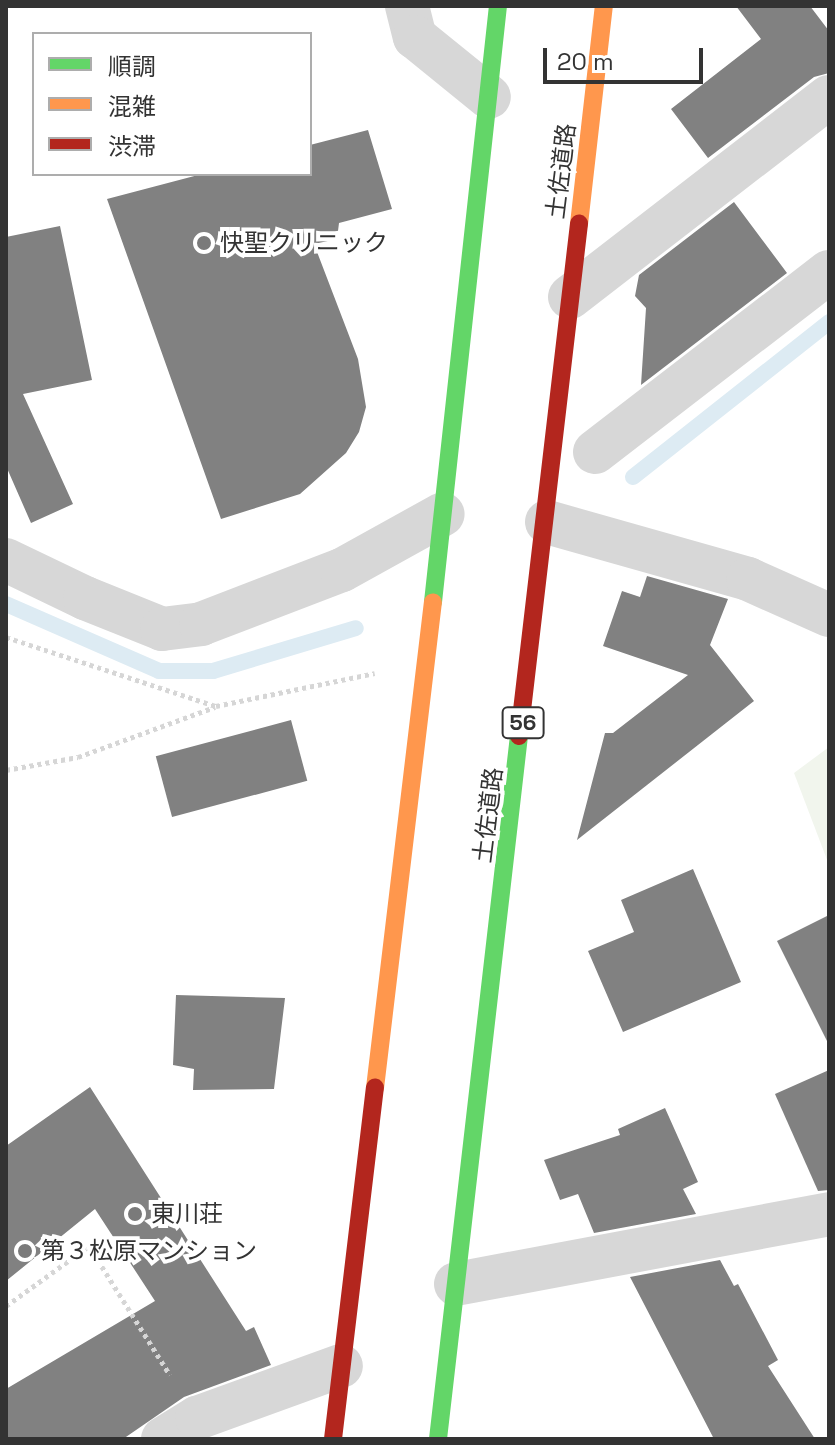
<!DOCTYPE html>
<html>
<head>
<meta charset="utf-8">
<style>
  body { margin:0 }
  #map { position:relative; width:835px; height:1445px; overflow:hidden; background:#fff; font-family:"Space Grotesk","Noto Sans JP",sans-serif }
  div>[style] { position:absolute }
  .green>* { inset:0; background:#f1f5ed }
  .stream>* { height:16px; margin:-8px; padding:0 8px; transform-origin:8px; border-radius:8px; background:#ddebf3 }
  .building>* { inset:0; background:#818181; transform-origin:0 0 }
  .path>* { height:5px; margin-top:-2.5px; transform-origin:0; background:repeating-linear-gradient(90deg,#d6d6d6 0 4px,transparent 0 8px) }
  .street>* { height:44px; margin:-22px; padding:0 22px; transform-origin:22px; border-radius:22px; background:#d7d7d7 }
  .fast>* { height:18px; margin:-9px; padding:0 9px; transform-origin:9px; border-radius:9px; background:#63d668 }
  .slow>* { height:18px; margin:-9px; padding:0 9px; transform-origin:9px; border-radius:9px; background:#ff974d }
  .jam>* { height:18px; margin:-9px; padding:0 9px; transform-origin:9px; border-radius:9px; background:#b3261e }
  .dots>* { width:22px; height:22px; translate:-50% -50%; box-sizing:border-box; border:4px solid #fff; border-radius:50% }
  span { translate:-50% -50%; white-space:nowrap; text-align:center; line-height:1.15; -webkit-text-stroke:8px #fff; paint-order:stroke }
  .shield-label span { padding:2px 6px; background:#fff; border:2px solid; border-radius:6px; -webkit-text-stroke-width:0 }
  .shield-label { font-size:22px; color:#333; font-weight:700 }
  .street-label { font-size:24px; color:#333 }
  .poi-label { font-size:24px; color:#333 }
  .left { translate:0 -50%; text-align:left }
  .frame { position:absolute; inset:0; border:8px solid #333; pointer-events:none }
  .legend { position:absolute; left:32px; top:32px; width:280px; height:144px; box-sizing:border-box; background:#fff; border:2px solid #adadad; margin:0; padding:10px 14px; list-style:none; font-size:24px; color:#333 }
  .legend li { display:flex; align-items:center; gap:16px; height:40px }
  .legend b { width:40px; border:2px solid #adadad }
  .scale { position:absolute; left:543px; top:48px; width:160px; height:36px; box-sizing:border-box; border:4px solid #333; border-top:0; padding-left:10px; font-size:24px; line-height:28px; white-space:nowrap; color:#333; -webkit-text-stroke:6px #fff; paint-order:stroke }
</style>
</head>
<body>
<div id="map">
  <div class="green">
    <div style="clip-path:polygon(829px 747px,829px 865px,794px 773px)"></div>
  </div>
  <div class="stream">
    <div style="left:633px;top:477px;width:250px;rotate:-38.3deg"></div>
    <div style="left:6px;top:604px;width:167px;rotate:23.6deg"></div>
    <div style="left:159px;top:671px;width:54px"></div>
    <div style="left:213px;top:671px;width:149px;rotate:-16.7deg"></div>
  </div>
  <div class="building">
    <div style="clip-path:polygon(736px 6px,810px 6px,829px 31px,829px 73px,814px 77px,708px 158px,671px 109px,761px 39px)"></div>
    <div style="clip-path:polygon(368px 130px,392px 209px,339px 223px,337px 239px,314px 244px,358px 359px,366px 407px,359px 432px,346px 453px,300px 494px,221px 519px,107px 199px,202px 174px,310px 174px,310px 145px)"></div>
    <div style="clip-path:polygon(734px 202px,787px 273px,641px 385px,646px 308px,635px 296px,639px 275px)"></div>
    <div style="clip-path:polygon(60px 226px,92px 380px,23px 394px,73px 504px,31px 523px,6px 466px,6px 237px)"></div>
    <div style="clip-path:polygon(647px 576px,728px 599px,710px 645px,754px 701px,577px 840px,605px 733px,613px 733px,688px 675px,603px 646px,622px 591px,640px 597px)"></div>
    <div style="left:291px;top:720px;width:63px;height:140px;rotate:75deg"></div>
    <div style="clip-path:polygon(693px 869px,741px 982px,623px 1032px,588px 951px,634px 932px,621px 900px)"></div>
    <div style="clip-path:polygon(829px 915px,829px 1045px,777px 941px)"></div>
    <div style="clip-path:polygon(176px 995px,285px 998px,274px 1089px,193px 1090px,194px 1069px,173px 1065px)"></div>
    <div style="clip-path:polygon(829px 1070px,829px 1190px,818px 1191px,775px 1094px)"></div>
    <div style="clip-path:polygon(90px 1087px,246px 1331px,254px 1327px,271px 1365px,184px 1397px,123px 1439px,6px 1439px,6px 1389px,155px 1301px,95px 1209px,6px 1281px,6px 1146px)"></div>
    <div style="clip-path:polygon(665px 1108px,698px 1182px,683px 1189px,696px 1214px,594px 1233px,578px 1194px,560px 1200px,544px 1160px,620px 1135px,618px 1129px)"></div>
    <div style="clip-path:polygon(720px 1260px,734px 1286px,738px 1284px,778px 1360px,768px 1366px,815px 1439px,714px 1439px,630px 1277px)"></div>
  </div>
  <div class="path">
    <div style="left:6px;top:637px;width:221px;rotate:18.2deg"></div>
    <div style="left:216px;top:706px;width:162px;rotate:-11.7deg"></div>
    <div style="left:6px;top:770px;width:73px;rotate:-10.2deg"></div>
    <div style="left:78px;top:757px;width:146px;rotate:-20.1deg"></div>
    <div style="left:6px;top:1306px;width:102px;rotate:-35.9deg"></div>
    <div style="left:89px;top:1246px;width:152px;rotate:57.9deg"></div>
  </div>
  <div class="street">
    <div style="left:407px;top:6px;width:32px;rotate:76deg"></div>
    <div style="left:415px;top:37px;width:95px;rotate:39deg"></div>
    <div style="left:570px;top:297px;width:327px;rotate:-37.7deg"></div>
    <div style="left:595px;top:452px;width:295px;rotate:-37.6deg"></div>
    <div style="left:547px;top:522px;width:209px;rotate:15.8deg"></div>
    <div style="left:748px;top:579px;width:89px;rotate:24deg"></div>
    <div style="left:6px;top:560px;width:88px;rotate:25.7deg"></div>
    <div style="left:85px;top:598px;width:83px;rotate:21.9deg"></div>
    <div style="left:162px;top:629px;width:39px;rotate:-7deg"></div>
    <div style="left:201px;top:624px;width:151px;rotate:-21deg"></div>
    <div style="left:342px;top:570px;width:115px;rotate:-29deg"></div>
    <div style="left:456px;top:1284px;width:380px;rotate:-10.6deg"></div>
    <div style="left:163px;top:1439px;width:40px;rotate:-32deg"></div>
    <div style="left:197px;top:1418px;width:153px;rotate:-19.9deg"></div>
  </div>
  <div class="fast">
    <div style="left:433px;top:602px;width:600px;rotate:-83.78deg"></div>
    <div style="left:438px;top:1439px;width:708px;rotate:-83.43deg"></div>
  </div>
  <div class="slow">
    <div style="left:579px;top:224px;width:219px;rotate:-83.5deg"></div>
    <div style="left:375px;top:1088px;width:489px;rotate:-83.2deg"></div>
  </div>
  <div class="jam">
    <div style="left:519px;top:736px;width:516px;rotate:-83.32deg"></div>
    <div style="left:333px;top:1439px;width:354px;rotate:-83.2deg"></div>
  </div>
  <div class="dots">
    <div style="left:204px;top:243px;background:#7a7a7a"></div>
    <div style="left:135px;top:1214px;background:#7a7a7a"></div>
    <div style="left:25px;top:1251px;background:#7a7a7a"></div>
  </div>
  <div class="shield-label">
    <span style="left:523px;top:723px">56</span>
  </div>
  <div class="street-label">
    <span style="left:561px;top:171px;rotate:-83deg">土佐道路</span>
    <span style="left:488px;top:815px;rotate:-83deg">土佐道路</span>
  </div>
  <div class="poi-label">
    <span class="left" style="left:220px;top:243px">快聖クリニック</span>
    <span class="left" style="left:151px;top:1214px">東川荘</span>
    <span class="left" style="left:41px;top:1251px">第３松原マンション</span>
  </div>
  <div class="frame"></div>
  <ul class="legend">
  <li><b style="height:10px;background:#63d668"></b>順調</li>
  <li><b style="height:10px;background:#ff974d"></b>混雑</li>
  <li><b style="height:10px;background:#b3261e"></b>渋滞</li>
  </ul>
  <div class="scale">20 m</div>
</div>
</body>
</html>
